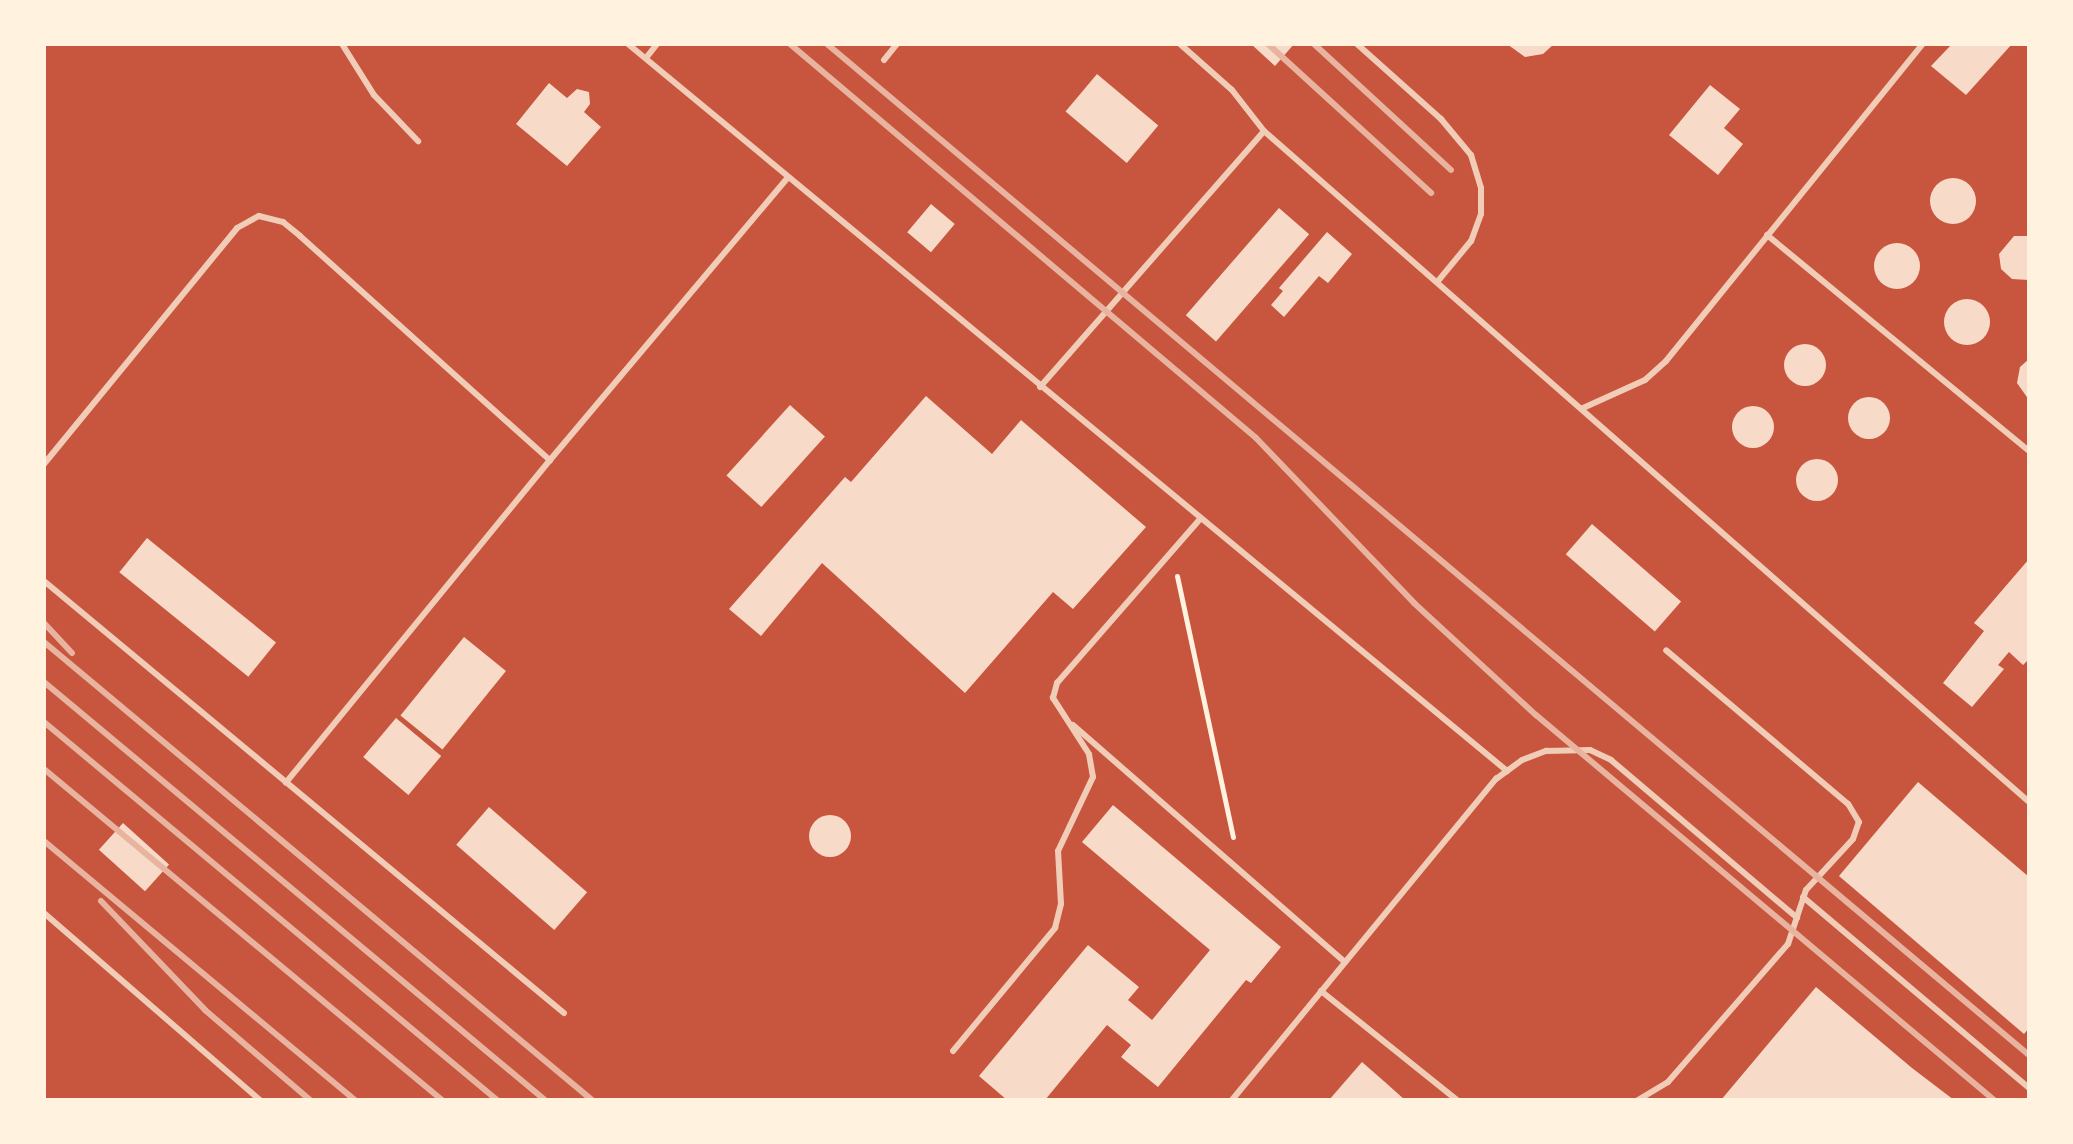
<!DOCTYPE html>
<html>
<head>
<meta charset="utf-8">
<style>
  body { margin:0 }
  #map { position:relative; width:2073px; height:1144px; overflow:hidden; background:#c8553d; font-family:"Source Sans 3",sans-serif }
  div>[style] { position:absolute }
  .building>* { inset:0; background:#f7dbc8; transform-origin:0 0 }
  .round { border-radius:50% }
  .path>* { height:5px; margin:-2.5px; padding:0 2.5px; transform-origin:2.5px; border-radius:2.5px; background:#fff3e0 }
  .service>* { height:6px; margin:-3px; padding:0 3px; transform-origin:3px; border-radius:3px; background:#f1ccb7 }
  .rail>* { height:6px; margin:-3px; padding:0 3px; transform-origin:3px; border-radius:3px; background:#e9b49f }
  span { translate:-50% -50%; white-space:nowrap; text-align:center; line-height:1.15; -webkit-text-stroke:8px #fff3e0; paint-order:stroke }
  .frame { position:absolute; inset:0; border:46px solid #fff3e0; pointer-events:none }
</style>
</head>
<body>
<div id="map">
  <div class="building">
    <div style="clip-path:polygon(1251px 44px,1294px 44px,1275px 66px)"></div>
    <div style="clip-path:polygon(1507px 44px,1554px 44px,1543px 54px,1525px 57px)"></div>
    <div style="clip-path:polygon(1952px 44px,2012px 44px,1966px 95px,1931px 66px)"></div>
    <div style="left:1097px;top:74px;width:80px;height:49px;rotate:40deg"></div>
    <div style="clip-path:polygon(549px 83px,567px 98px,577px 89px,589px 92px,590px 104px,584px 112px,601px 127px,567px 166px,516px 124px)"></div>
    <div style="clip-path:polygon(1710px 85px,1740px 109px,1724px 128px,1743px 144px,1718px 175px,1669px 135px)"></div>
    <div class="round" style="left:1930px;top:178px;width:46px;height:46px"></div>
    <div style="left:931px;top:204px;width:31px;height:37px;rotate:40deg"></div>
    <div style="left:1279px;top:208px;width:40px;height:142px;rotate:41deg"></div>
    <div style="clip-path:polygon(1327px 232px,1352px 254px,1328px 283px,1319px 276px,1284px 317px,1271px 305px,1283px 291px,1279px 288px)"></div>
    <div style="clip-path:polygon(2014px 236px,2029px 236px,2029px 280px,2012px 279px,2001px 269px,1999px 254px)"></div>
    <div class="round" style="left:1874px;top:243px;width:46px;height:46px"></div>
    <div class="round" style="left:1944px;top:299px;width:46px;height:46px"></div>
    <div class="round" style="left:1784px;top:344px;width:42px;height:42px"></div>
    <div style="clip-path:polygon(2029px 359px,2029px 400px,2017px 383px,2020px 367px)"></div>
    <div style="clip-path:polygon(926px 396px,992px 454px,1021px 420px,1146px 527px,1073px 609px,1053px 592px,965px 693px,822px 563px,761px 636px,729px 609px,845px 477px,851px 482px)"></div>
    <div class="round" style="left:1848px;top:397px;width:42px;height:42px"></div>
    <div style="left:790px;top:405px;width:47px;height:95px;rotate:42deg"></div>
    <div class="round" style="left:1732px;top:406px;width:42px;height:42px"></div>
    <div class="round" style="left:1796px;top:459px;width:42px;height:42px"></div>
    <div style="left:1592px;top:524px;width:118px;height:40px;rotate:41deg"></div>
    <div style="left:147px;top:538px;width:166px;height:44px;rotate:39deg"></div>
    <div style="clip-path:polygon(2029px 559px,2029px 659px,2023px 665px,2009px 652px,1998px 665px,2004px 669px,1972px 707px,1943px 683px,1984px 631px,1974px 623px)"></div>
    <div style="left:464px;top:637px;width:54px;height:101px;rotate:39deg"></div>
    <div style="left:396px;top:718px;width:59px;height:51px;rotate:40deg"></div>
    <div style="clip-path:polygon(1918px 782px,2029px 877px,2029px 1028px,2024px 1034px,1839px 876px)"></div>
    <div style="clip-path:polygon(1113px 805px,1281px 947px,1251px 983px,1246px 980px,1158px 1087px,1121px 1057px,1131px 1045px,1107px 1025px,1045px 1100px,1007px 1100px,979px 1076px,1088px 945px,1139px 987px,1128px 1000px,1152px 1020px,1210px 950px,1082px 842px)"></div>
    <div style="left:489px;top:807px;width:130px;height:50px;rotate:41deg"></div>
    <div class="round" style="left:809px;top:815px;width:42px;height:42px"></div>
    <div style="left:123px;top:823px;width:62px;height:36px;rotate:42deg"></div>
    <div style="clip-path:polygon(1816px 987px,1912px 1068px,1954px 1100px,1721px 1100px)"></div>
    <div style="clip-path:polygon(1362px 1062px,1386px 1083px,1405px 1100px,1329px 1100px)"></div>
  </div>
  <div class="path">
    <div style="left:1177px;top:576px;width:267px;rotate:77.9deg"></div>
  </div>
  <div class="service">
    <div style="left:342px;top:44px;width:60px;rotate:57.9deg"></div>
    <div style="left:374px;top:95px;width:64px;rotate:46.3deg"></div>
    <div style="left:628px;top:44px;width:1141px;rotate:39.59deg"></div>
    <div style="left:1180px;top:44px;width:69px;rotate:41.5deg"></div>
    <div style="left:1232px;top:90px;width:52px;rotate:52deg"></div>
    <div style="left:1264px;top:131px;width:1018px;rotate:41.25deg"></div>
    <div style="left:1357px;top:44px;width:113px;rotate:41.8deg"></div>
    <div style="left:1441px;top:119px;width:47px;rotate:50.2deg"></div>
    <div style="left:1471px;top:155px;width:34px;rotate:73deg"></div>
    <div style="left:1481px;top:188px;width:26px;rotate:90deg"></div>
    <div style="left:1481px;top:214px;width:29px;rotate:110deg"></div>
    <div style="left:1471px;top:241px;width:52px;rotate:129.5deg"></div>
    <div style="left:646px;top:58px;width:18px;rotate:-52deg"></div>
    <div style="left:884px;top:60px;width:21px;rotate:-51deg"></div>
    <div style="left:1767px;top:235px;width:340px;rotate:39.5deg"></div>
    <div style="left:1040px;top:387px;width:340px;rotate:-48.8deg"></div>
    <div style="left:1583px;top:408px;width:68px;rotate:-24.3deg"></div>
    <div style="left:1645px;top:380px;width:28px;rotate:-42deg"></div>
    <div style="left:1666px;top:361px;width:408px;rotate:-51deg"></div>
    <div style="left:550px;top:460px;width:370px;rotate:-49.9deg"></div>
    <div style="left:44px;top:464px;width:305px;rotate:-50.7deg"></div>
    <div style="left:237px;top:228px;width:25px;rotate:-29deg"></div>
    <div style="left:259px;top:216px;width:25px;rotate:14deg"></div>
    <div style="left:283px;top:222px;width:22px;rotate:39deg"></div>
    <div style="left:300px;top:236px;width:336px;rotate:41.9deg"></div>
    <div style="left:550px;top:460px;width:417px;rotate:129.3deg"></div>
    <div style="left:44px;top:581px;width:676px;rotate:39.72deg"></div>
    <div style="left:1073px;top:725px;width:361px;rotate:41.1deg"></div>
    <div style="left:1803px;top:897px;width:296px;rotate:40.2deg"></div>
    <div style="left:44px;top:913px;width:286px;rotate:40.9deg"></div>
    <div style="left:1321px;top:991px;width:174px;rotate:38.7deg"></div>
    <div style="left:953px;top:1051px;width:160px;rotate:-50.3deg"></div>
    <div style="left:1055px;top:928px;width:25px;rotate:-76deg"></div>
    <div style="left:1061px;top:904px;width:53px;rotate:-93.2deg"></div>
    <div style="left:1058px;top:851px;width:82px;rotate:-64.7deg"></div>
    <div style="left:1093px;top:777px;width:23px;rotate:-100deg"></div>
    <div style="left:1089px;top:754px;width:67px;rotate:-122.7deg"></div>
    <div style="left:1053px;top:698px;width:16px;rotate:-75deg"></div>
    <div style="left:1057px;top:683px;width:218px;rotate:-48.9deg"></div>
    <div style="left:1232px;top:1100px;width:416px;rotate:-50.6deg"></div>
    <div style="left:1496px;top:779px;width:32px;rotate:-36deg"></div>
    <div style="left:1522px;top:760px;width:26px;rotate:-21deg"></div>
    <div style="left:1546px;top:751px;width:44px;rotate:-1.3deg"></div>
    <div style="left:1590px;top:750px;width:23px;rotate:25deg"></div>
    <div style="left:1611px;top:760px;width:244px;rotate:40.3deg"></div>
    <div style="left:1638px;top:1100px;width:35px;rotate:-31deg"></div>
    <div style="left:1668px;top:1082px;width:183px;rotate:-49deg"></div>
    <div style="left:1788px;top:944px;width:57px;rotate:-71.6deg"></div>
    <div style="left:1806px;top:890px;width:69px;rotate:-47.3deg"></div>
    <div style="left:1853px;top:839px;width:18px;rotate:-71deg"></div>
    <div style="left:1859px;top:822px;width:21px;rotate:-121deg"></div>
    <div style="left:1848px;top:804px;width:238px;rotate:-139.8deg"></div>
  </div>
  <div class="rail">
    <div style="left:790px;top:44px;width:610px;rotate:40.21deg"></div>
    <div style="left:1256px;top:438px;width:228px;rotate:46.2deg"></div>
    <div style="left:1414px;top:603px;width:166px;rotate:42.6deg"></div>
    <div style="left:1536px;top:715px;width:598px;rotate:40.05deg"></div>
    <div style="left:827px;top:44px;width:1571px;rotate:40.07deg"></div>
    <div style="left:1268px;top:44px;width:221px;rotate:42.4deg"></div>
    <div style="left:1314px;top:44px;width:186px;rotate:42.6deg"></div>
    <div style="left:44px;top:623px;width:41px;rotate:47deg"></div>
    <div style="left:44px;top:642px;width:714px;rotate:39.89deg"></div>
    <div style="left:44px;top:682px;width:652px;rotate:39.84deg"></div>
    <div style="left:44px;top:722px;width:590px;rotate:39.84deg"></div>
    <div style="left:44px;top:769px;width:518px;rotate:39.75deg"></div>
    <div style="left:44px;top:841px;width:405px;rotate:39.8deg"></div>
    <div style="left:101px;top:901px;width:151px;rotate:46.3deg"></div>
    <div style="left:205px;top:1010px;width:138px;rotate:40.6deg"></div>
  </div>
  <div class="frame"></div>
</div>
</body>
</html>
